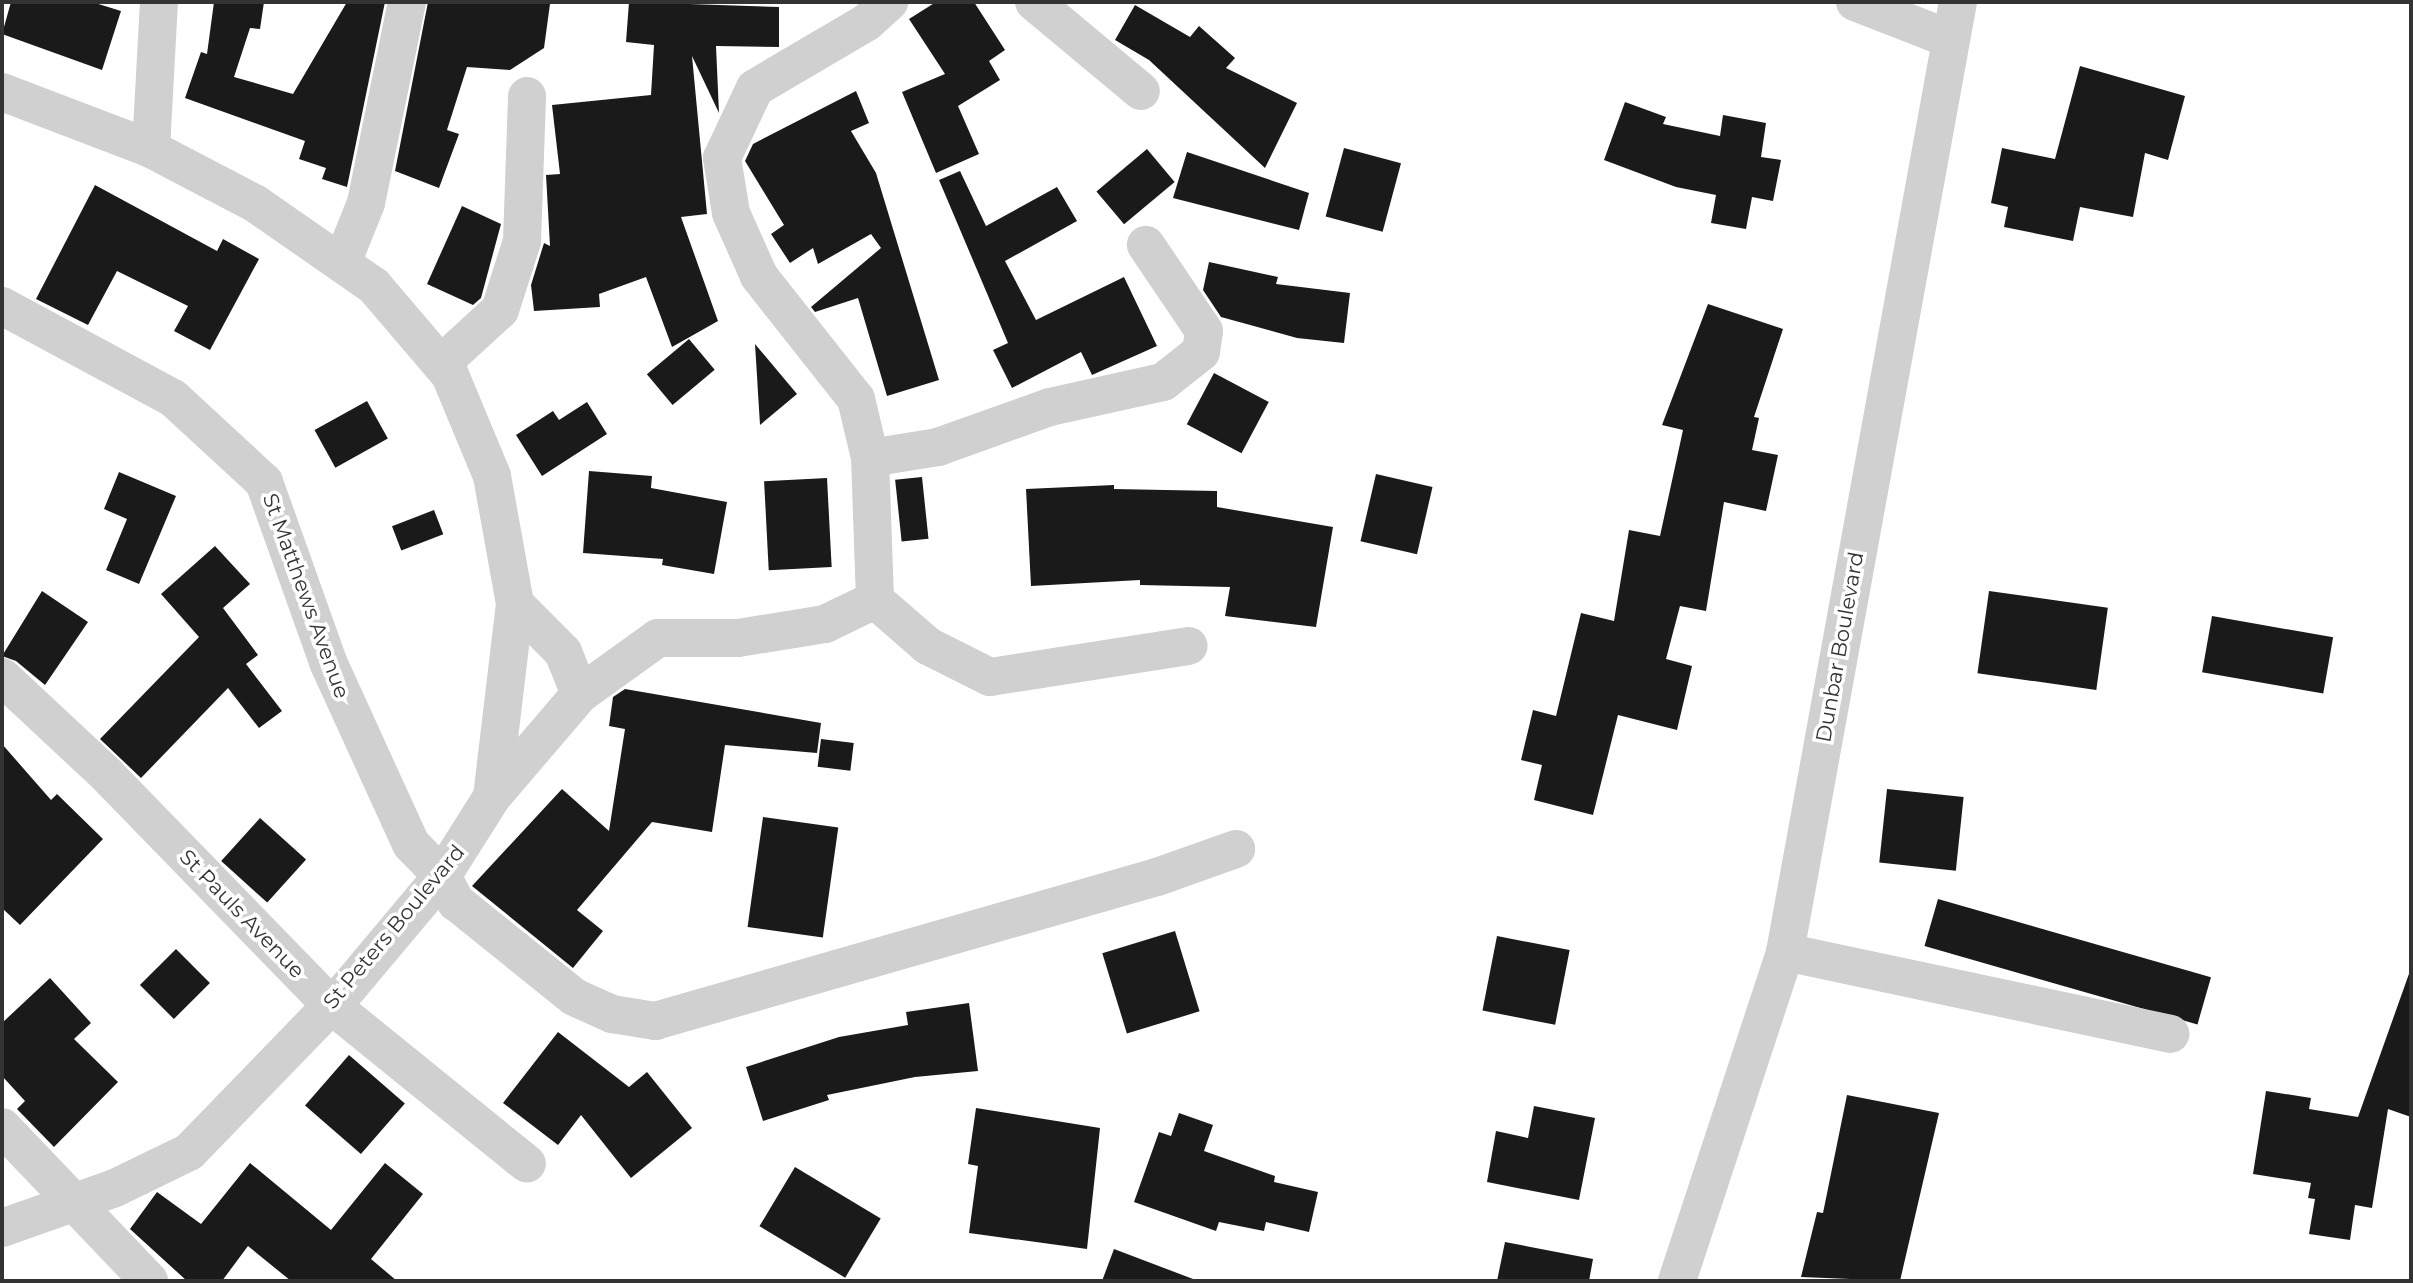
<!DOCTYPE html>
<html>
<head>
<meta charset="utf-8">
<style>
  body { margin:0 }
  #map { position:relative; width:2413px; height:1283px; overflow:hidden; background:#fff; font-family:Montserrat,sans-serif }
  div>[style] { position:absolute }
  .building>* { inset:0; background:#1a1a1a; transform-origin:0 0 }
  .street>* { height:38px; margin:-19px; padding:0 19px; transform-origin:19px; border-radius:19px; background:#d0d0d0 }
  span { translate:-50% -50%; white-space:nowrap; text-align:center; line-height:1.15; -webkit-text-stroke:7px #fff; paint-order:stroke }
  .street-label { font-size:21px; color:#333 }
  .frame { position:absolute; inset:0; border:4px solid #333; pointer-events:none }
</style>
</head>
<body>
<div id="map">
  <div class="building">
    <div style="clip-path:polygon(11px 2px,92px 2px,121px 11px,102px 70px,2px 34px)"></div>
    <div style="clip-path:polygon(214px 2px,264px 2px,260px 29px,250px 28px,234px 77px,293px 94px,347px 2px,385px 2px,347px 187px,322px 179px,326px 168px,299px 159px,305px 141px,185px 98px,201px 52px,207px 54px)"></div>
    <div style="clip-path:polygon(428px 2px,550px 4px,544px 48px,510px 70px,467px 67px,447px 130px,459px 134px,439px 188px,395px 171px)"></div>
    <div style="clip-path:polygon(629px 2px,779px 7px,779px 47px,716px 46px,719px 113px,692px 56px,707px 214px,681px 217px,718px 321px,672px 347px,646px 277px,599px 294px,600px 307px,534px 311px,531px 285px,544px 243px,550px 246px,546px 175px,560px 174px,552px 105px,651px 95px,654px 45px,626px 42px)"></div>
    <div style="clip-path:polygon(936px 2px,974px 2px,1005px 50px,989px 61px,1000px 80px,958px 106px,979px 154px,936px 173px,902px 92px,945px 74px,909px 19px)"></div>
    <div style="clip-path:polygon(1135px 5px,1190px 37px,1199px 26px,1235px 58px,1226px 68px,1297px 103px,1265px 168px,1149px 60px,1115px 40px)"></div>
    <div style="clip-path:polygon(2080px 66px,2185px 96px,2168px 160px,2145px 153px,2133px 217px,2080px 207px,2073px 241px,2004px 227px,2008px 207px,1991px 203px,2002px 148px,2055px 159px)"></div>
    <div style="clip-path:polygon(856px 91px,869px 123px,851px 131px,876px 173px,939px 380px,887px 396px,858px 298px,815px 312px,811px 307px,881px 248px,871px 234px,818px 264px,813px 248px,790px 263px,771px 234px,784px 225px,745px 161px,753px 144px)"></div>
    <div style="clip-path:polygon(1625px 102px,1666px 117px,1663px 124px,1720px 136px,1723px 115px,1766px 123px,1761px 157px,1781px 160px,1773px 201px,1752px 197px,1746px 229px,1711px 223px,1716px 195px,1676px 187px,1604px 160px)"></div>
    <div style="left:1344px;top:148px;width:59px;height:71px;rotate:15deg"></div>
    <div style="left:1147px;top:149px;width:43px;height:66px;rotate:50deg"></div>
    <div style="clip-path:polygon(1187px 152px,1309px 193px,1299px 230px,1173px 198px)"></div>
    <div style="clip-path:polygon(960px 171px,986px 226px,1057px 187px,1077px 221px,1005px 261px,1036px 320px,1124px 277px,1157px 346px,1092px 375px,1081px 352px,1012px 388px,993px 350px,1008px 343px,939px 180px)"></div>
    <div style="clip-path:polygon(95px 185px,217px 251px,223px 239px,259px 259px,210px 350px,174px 331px,188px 306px,117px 271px,88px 325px,36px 299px)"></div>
    <div style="clip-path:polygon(462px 206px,501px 224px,481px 298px,473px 305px,427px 284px)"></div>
    <div style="clip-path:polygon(1209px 262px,1278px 277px,1276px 284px,1350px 293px,1344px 343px,1297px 338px,1221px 317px,1203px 290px)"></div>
    <div style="clip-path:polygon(1708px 304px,1783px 329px,1754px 417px,1759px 418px,1752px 450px,1778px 455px,1766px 511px,1724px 502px,1706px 611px,1680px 606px,1666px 659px,1692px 666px,1677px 730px,1618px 715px,1593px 815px,1534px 800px,1542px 765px,1521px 760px,1533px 710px,1556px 716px,1581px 613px,1614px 621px,1629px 530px,1660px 536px,1683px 430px,1662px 425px)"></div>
    <div style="left:689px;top:339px;width:40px;height:55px;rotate:50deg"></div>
    <div style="clip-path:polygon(755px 344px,797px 394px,760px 425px)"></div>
    <div style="left:1214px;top:373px;width:62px;height:58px;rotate:28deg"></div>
    <div style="left:367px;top:401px;width:43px;height:60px;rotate:61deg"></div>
    <div style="clip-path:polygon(587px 402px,607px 434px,542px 476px,516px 435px,553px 411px,559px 420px)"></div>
    <div style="clip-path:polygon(589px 471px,652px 476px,651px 488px,727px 502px,714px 574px,662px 565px,663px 559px,583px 553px)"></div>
    <div style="clip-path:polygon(119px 472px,176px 496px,139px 584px,106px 570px,127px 519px,104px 509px)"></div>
    <div style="left:1376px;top:474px;width:58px;height:69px;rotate:13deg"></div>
    <div style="left:922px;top:477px;width:62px;height:27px;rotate:84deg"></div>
    <div style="left:827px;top:478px;width:89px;height:63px;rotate:87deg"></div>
    <div style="clip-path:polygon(1114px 485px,1114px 489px,1217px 491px,1217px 507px,1333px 527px,1316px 627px,1225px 616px,1230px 587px,1140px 585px,1140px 580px,1031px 586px,1026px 489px)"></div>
    <div style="left:434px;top:510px;width:26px;height:45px;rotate:69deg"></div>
    <div style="clip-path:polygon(215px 546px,250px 584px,223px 608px,258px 655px,246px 664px,282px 711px,259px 728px,228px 688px,141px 778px,100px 739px,199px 637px,161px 594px)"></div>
    <div style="clip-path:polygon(42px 591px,88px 622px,45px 685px,16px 661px,2px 656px)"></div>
    <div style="left:1989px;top:591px;width:120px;height:83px;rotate:8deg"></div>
    <div style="left:2212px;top:616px;width:123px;height:57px;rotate:10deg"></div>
    <div style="clip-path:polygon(625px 689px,821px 723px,817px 753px,725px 745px,712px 832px,652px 822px,577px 910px,603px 931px,573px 968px,472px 886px,562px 789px,609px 831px,625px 729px,609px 726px,613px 697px)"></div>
    <div style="left:821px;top:739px;width:33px;height:28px;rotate:7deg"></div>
    <div style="clip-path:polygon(2px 744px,51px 800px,57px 794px,103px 839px,20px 925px,2px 908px)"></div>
    <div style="left:1887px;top:789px;width:77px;height:74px;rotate:6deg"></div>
    <div style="left:763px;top:817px;width:76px;height:111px;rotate:8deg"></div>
    <div style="left:260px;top:818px;width:62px;height:58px;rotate:42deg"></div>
    <div style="left:1938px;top:899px;width:284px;height:49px;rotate:16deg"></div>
    <div style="left:1175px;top:931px;width:84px;height:76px;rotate:73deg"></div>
    <div style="left:1497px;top:936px;width:74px;height:76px;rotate:11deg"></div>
    <div style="left:176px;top:949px;width:48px;height:51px;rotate:45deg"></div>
    <div style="clip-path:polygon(2410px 971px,2411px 1117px,2388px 1109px,2372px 1208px,2355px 1205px,2350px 1240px,2309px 1234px,2315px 1199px,2308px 1198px,2311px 1183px,2253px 1174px,2266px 1091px,2311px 1098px,2309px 1109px,2358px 1117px)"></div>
    <div style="clip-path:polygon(50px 978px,91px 1023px,74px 1039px,118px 1082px,54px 1147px,17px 1109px,25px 1101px,2px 1076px,2px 1023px)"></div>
    <div style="clip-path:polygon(969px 1003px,978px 1071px,915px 1077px,827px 1095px,829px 1100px,763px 1121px,746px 1067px,839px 1037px,908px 1025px,906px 1012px)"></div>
    <div style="clip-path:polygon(558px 1032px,629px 1087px,647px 1072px,692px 1128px,631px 1178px,581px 1115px,558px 1145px,503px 1103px)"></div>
    <div style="left:349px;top:1055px;width:74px;height:67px;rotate:41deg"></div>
    <div style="clip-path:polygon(1847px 1095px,1939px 1113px,1900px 1281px,1801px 1277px,1817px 1212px,1823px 1213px)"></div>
    <div style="clip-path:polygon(1534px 1106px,1595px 1118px,1579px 1200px,1487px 1182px,1496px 1131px,1528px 1138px)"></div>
    <div style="clip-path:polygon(976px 1108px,1100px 1128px,1087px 1249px,969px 1233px,978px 1166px,968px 1164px)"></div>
    <div style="clip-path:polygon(1179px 1113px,1213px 1125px,1204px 1151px,1275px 1176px,1274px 1182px,1318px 1192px,1309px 1232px,1266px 1222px,1264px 1231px,1219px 1222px,1216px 1231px,1134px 1202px,1159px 1132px,1171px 1136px)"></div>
    <div style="clip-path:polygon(250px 1163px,331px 1230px,385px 1163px,423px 1194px,371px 1259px,397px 1281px,291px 1281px,248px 1246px,222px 1281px,187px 1281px,130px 1229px,157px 1192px,201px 1224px)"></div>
    <div style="left:795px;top:1167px;width:100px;height:69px;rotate:31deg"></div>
    <div style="clip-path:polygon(1505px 1242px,1593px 1259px,1589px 1281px,1497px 1281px)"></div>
    <div style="clip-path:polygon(1114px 1249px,1193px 1279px,1193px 1281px,1102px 1281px)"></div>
  </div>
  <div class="street">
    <div style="left:1034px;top:2px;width:139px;rotate:39.8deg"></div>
    <div style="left:1855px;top:2px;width:102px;rotate:21.3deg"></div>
    <div style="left:2px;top:92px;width:160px;rotate:20.9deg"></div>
    <div style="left:151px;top:149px;width:119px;rotate:27.6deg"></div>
    <div style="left:256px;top:204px;width:144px;rotate:34.8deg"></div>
    <div style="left:374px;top:286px;width:117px;rotate:49.5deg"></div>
    <div style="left:450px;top:375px;width:109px;rotate:67.4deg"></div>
    <div style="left:492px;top:476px;width:130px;rotate:79.8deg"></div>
    <div style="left:515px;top:604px;width:194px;rotate:96.8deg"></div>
    <div style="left:492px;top:797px;width:93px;rotate:122.3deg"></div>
    <div style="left:442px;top:876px;width:146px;rotate:130deg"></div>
    <div style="left:348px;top:988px;width:228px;rotate:134.1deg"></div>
    <div style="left:189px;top:1152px;width:82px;rotate:154.1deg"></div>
    <div style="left:115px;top:1188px;width:120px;rotate:160.5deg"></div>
    <div style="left:151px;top:149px;width:147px;rotate:-86.9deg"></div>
    <div style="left:342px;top:263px;width:65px;rotate:-68.2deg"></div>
    <div style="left:366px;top:203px;width:205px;rotate:-78.5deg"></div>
    <div style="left:2px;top:306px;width:194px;rotate:28.3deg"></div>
    <div style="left:173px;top:398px;width:124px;rotate:42.7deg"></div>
    <div style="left:264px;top:482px;width:191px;rotate:70.4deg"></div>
    <div style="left:328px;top:662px;width:200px;rotate:65.5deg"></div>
    <div style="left:411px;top:844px;width:45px;rotate:45.9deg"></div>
    <div style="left:442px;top:876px;width:30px;rotate:62deg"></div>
    <div style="left:456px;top:902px;width:151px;rotate:38.8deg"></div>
    <div style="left:574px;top:997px;width:42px;rotate:24.1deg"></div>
    <div style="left:612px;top:1014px;width:44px;rotate:9.2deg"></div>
    <div style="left:655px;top:1021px;width:522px;rotate:-16.01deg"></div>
    <div style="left:1157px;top:877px;width:84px;rotate:-19.5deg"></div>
    <div style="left:441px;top:364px;width:80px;rotate:-42.5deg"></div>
    <div style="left:500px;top:310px;width:72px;rotate:-72.3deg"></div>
    <div style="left:522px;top:241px;width:145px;rotate:-88deg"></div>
    <div style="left:870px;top:458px;width:69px;rotate:-9.2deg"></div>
    <div style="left:938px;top:447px;width:119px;rotate:-19.7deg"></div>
    <div style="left:1050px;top:407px;width:116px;rotate:-12.5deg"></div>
    <div style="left:1163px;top:382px;width:48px;rotate:-38.3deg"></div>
    <div style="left:1201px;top:352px;width:21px;rotate:-82deg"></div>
    <div style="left:1204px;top:331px;width:104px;rotate:-124deg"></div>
    <div style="left:875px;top:600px;width:70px;rotate:41deg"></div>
    <div style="left:928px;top:646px;width:69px;rotate:26.6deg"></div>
    <div style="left:990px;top:677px;width:201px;rotate:-8.9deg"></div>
    <div style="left:515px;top:604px;width:68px;rotate:45deg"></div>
    <div style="left:563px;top:652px;width:45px;rotate:68deg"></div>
    <div style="left:2px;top:677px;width:144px;rotate:43deg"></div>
    <div style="left:107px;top:775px;width:321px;rotate:45.8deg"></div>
    <div style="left:331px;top:1005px;width:252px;rotate:39deg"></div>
    <div style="left:492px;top:797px;width:135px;rotate:-49.5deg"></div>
    <div style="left:580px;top:694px;width:96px;rotate:-35.7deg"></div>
    <div style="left:658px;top:638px;width:80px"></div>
    <div style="left:738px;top:638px;width:88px;rotate:-9.1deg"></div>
    <div style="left:825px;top:624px;width:55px;rotate:-25.6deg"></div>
    <div style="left:875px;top:600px;width:142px;rotate:-92deg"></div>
    <div style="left:870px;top:458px;width:61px;rotate:-103.3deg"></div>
    <div style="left:856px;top:399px;width:157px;rotate:-128.3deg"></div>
    <div style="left:759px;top:276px;width:69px;rotate:-114deg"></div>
    <div style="left:731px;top:213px;width:56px;rotate:-99.3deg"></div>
    <div style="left:722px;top:158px;width:77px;rotate:-64.8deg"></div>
    <div style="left:755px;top:88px;width:130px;rotate:-30.5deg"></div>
    <div style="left:867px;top:22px;width:30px;rotate:-42deg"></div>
    <div style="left:1785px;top:952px;width:394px;rotate:12deg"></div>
    <div style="left:2px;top:1127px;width:213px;rotate:46.3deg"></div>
    <div style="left:1677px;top:1281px;width:346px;rotate:-71.8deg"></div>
    <div style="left:1785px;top:952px;width:966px;rotate:-79.68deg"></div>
  </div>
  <div class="street-label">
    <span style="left:306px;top:596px;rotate:70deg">St Matthews Avenue</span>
    <span style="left:1840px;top:647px;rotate:-80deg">Dunbar Boulevard</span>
    <span style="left:242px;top:914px;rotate:46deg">St Pauls Avenue</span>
    <span style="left:394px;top:927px;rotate:-50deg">St Peters Boulevard</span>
  </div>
  <div class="frame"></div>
</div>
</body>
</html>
